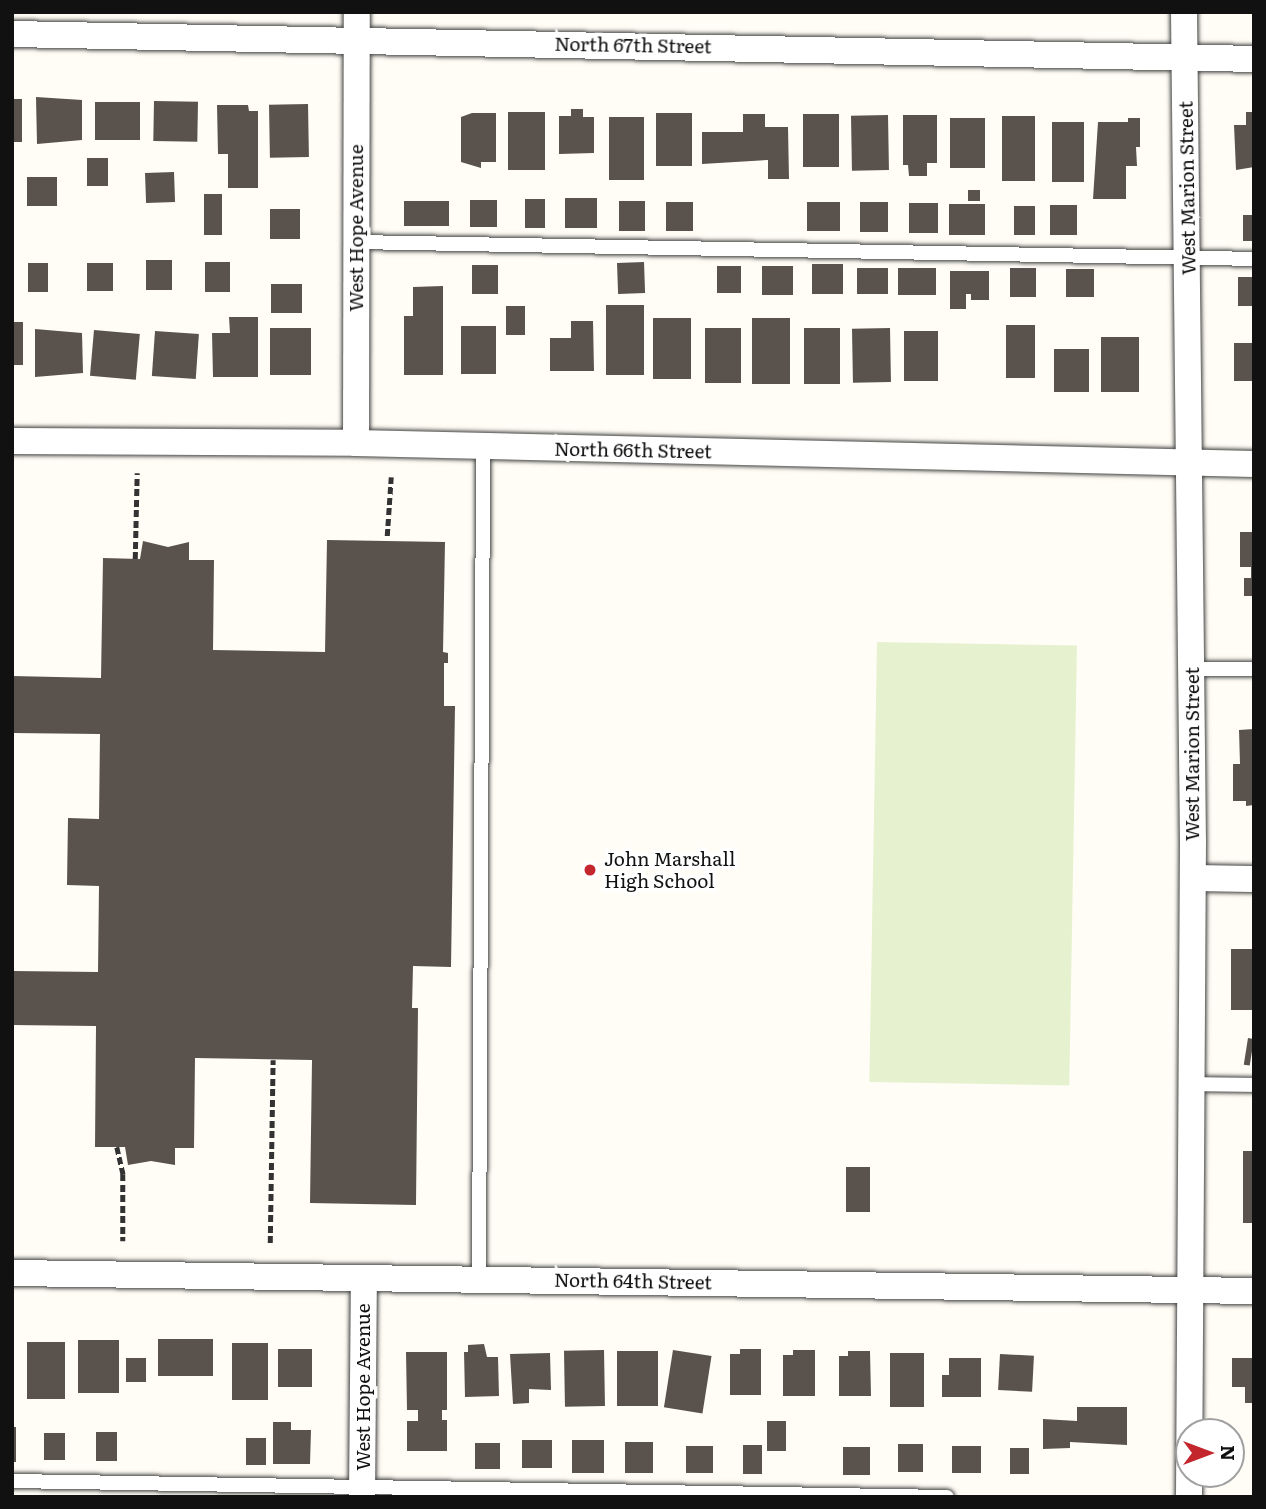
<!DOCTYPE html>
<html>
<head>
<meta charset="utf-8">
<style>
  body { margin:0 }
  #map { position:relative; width:1266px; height:1509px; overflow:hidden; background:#fffdf5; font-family:Literata,serif }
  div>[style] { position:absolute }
  .pitch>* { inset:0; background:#e6f2cf; transform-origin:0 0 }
  .building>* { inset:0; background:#5a524d; transform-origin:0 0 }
  .path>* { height:4.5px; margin-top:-2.25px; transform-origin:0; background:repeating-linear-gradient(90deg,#333 0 7px,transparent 0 10.5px) }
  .roads { filter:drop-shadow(0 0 2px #444) drop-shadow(0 0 2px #444) }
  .lane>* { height:14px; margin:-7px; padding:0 7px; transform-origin:7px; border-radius:7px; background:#fff }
  .street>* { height:26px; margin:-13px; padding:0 13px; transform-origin:13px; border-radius:13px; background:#fff }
  .dots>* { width:19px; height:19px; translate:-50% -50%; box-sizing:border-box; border:4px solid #fff; border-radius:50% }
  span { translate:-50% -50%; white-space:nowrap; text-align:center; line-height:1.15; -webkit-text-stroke:7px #fff; paint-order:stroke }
  .street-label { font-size:19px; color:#111 }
  .poi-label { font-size:19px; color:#111 }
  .left { translate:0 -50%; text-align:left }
  .frame { position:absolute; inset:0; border:14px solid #111; pointer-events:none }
  .north { position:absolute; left:1175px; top:1418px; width:70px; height:70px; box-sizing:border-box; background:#fff; border:2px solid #a0a0a0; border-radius:50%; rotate:90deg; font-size:19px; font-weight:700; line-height:28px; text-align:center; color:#111 }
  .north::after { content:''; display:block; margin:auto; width:24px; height:32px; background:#c4262e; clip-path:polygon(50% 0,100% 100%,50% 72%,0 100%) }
</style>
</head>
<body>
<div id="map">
  <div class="pitch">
    <div style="left:877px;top:642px;width:200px;height:440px;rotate:1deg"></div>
  </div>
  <div class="building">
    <div style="clip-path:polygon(36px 97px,82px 100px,82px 140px,37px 144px)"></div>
    <div style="left:12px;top:99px;width:10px;height:43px"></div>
    <div style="left:154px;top:101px;width:44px;height:40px;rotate:1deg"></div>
    <div style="left:95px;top:102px;width:45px;height:38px"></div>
    <div style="left:308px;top:104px;width:53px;height:39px;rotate:89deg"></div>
    <div style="clip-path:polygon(217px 105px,248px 105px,249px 111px,258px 111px,258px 188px,228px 188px,228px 154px,218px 154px)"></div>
    <div style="clip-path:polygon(571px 109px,583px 109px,583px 117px,594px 117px,594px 153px,559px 154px,559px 116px,571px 116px)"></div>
    <div style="left:508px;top:112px;width:37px;height:58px"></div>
    <div style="clip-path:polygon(1246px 112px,1254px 112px,1254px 167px,1236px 170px,1234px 125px,1246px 125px)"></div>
    <div style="clip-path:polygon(472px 113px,496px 113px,496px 162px,481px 162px,481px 168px,461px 162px,461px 117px)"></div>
    <div style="left:692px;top:113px;width:53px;height:36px;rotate:90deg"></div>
    <div style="clip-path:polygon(743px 114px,765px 114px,765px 127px,788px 127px,789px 179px,768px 179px,768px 160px,702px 164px,702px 132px,743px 132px)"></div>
    <div style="left:803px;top:114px;width:36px;height:53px"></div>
    <div style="left:888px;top:115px;width:55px;height:37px;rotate:89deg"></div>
    <div style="clip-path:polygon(903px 115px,937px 115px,937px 163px,927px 163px,927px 176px,909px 176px,908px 165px,903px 165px)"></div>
    <div style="left:1002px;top:116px;width:33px;height:65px"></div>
    <div style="left:609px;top:117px;width:35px;height:63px"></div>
    <div style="left:950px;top:118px;width:35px;height:50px"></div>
    <div style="clip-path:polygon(1128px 118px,1140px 118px,1140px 147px,1136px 147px,1137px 166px,1126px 166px,1126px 199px,1093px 199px,1098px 122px,1128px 122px)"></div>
    <div style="left:1052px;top:122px;width:32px;height:60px"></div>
    <div style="left:87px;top:158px;width:21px;height:28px"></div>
    <div style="left:174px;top:172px;width:30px;height:29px;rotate:88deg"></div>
    <div style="left:57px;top:177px;width:29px;height:30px;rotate:90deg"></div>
    <div style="left:968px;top:190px;width:12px;height:11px"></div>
    <div style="left:204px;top:194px;width:18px;height:41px"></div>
    <div style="left:597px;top:198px;width:30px;height:32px;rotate:90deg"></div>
    <div style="left:525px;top:199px;width:20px;height:29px"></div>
    <div style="left:470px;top:200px;width:27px;height:27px"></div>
    <div style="left:404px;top:201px;width:45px;height:25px"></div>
    <div style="left:619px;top:201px;width:26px;height:30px"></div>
    <div style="left:666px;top:202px;width:27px;height:29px"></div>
    <div style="left:840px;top:202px;width:29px;height:33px;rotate:90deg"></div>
    <div style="left:860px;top:202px;width:28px;height:30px"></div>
    <div style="left:909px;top:203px;width:29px;height:30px"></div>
    <div style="left:949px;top:204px;width:36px;height:31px"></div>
    <div style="left:1050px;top:205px;width:27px;height:30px"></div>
    <div style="left:1014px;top:206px;width:21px;height:29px"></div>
    <div style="left:300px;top:209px;width:30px;height:30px;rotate:90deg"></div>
    <div style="left:1243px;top:215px;width:11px;height:26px"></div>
    <div style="left:146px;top:260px;width:26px;height:30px"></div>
    <div style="left:205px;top:262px;width:25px;height:30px"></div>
    <div style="left:644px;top:262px;width:31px;height:27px;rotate:88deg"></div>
    <div style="left:28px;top:263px;width:20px;height:29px"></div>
    <div style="left:87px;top:263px;width:26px;height:28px"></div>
    <div style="left:812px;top:264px;width:31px;height:30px"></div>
    <div style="left:472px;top:265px;width:26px;height:29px"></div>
    <div style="left:717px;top:266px;width:24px;height:27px"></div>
    <div style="left:762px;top:266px;width:31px;height:29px"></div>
    <div style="left:857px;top:268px;width:31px;height:26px"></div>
    <div style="left:898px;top:268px;width:38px;height:27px"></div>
    <div style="left:1010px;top:268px;width:26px;height:29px"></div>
    <div style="left:1066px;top:269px;width:28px;height:28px"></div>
    <div style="clip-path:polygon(950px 271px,989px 271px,989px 300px,971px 300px,971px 294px,966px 294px,966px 309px,950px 309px)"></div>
    <div style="left:1238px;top:277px;width:16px;height:29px"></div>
    <div style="left:271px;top:284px;width:31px;height:29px"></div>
    <div style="clip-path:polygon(443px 286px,443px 375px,404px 375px,404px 316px,413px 316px,413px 287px)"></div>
    <div style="left:644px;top:305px;width:70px;height:38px;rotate:90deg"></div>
    <div style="left:525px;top:306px;width:29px;height:19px;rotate:90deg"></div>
    <div style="clip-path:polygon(229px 317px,258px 317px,258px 377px,213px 377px,212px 333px,230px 333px)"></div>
    <div style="left:653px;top:318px;width:38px;height:61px"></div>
    <div style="left:752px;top:318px;width:38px;height:66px"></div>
    <div style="clip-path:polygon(571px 321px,593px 321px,594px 371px,550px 371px,550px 338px,571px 338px)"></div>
    <div style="left:12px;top:322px;width:11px;height:43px"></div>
    <div style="left:1006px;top:325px;width:29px;height:53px"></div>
    <div style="left:461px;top:326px;width:35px;height:48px"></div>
    <div style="left:270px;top:328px;width:41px;height:47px"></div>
    <div style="left:705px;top:328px;width:36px;height:55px"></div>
    <div style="left:804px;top:328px;width:36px;height:56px"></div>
    <div style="left:890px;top:328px;width:54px;height:38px;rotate:89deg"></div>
    <div style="clip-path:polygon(35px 329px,82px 333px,83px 373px,35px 377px)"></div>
    <div style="left:94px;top:330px;width:46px;height:46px;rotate:5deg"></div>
    <div style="left:155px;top:331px;width:44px;height:45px;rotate:4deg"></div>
    <div style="left:938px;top:331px;width:50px;height:34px;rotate:90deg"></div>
    <div style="left:1101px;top:337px;width:38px;height:55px"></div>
    <div style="left:1234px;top:343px;width:20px;height:38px"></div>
    <div style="left:1054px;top:349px;width:35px;height:43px"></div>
    <div style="clip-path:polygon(1240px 532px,1254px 532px,1254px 596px,1244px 596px,1244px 578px,1251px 578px,1251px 567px,1240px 567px)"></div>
    <div style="clip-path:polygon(327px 540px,445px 542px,443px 652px,448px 653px,448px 663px,444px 663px,444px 706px,455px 706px,451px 967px,413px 966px,412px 1008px,418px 1008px,416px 1205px,310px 1203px,312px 1060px,195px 1058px,194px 1148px,175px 1148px,175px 1165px,151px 1161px,128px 1165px,125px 1147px,95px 1147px,96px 1026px,12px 1025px,12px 971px,98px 972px,99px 886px,67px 885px,68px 818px,99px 819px,100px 734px,12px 733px,12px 676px,101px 678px,103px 558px,140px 559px,143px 541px,168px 547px,189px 542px,189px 560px,214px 560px,213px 650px,325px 652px)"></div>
    <div style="clip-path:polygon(1254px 729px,1254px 805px,1246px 806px,1246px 801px,1233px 801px,1233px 764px,1240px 764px,1239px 730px)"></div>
    <div style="left:1231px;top:949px;width:23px;height:61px"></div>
    <div style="left:1248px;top:1038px;width:6px;height:27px;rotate:9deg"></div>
    <div style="left:1254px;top:1151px;width:72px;height:11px;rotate:90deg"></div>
    <div style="left:846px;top:1167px;width:24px;height:45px"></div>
    <div style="left:158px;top:1339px;width:55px;height:37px"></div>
    <div style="left:78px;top:1340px;width:41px;height:53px"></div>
    <div style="left:27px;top:1342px;width:38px;height:57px"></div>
    <div style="left:232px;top:1343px;width:36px;height:57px"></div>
    <div style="clip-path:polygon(484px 1344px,487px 1357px,498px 1357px,499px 1396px,465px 1397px,464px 1352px,468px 1352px,468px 1345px)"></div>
    <div style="left:278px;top:1349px;width:34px;height:38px"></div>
    <div style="clip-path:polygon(740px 1349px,761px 1349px,761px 1395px,730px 1395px,730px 1354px,740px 1354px)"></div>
    <div style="left:604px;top:1350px;width:56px;height:40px;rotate:89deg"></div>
    <div style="left:673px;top:1350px;width:39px;height:58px;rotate:9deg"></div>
    <div style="clip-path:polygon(793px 1350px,815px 1350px,815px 1396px,783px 1396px,783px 1355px,793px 1355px)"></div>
    <div style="left:617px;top:1351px;width:41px;height:55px"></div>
    <div style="clip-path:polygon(848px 1351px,870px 1351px,871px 1396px,839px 1396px,839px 1356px,848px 1356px)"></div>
    <div style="clip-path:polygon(406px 1352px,447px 1352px,447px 1410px,442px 1410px,442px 1420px,447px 1420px,447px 1451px,407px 1451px,407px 1421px,418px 1421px,418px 1410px,407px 1410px)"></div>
    <div style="clip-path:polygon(550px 1353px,551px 1390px,529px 1389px,529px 1403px,513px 1404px,510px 1354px)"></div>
    <div style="left:890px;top:1353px;width:34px;height:54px"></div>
    <div style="left:1000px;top:1354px;width:34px;height:36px;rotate:3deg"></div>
    <div style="left:126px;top:1358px;width:20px;height:24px"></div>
    <div style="clip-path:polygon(949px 1358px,981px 1358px,981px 1397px,942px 1397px,942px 1375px,949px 1375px)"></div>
    <div style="clip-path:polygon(1232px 1358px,1254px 1358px,1254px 1403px,1245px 1403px,1245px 1387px,1232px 1387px)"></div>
    <div style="clip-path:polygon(1077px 1407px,1127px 1407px,1127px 1445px,1070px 1442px,1070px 1448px,1043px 1449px,1043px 1419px,1077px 1421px)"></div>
    <div style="left:767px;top:1421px;width:19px;height:30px"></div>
    <div style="clip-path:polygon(273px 1422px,291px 1422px,291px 1430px,311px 1430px,310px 1464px,273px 1464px)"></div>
    <div style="left:12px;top:1427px;width:4px;height:35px"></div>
    <div style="left:96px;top:1432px;width:21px;height:29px"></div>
    <div style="left:44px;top:1433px;width:21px;height:27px"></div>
    <div style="left:246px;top:1438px;width:20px;height:27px"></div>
    <div style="left:522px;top:1440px;width:30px;height:28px"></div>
    <div style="left:604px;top:1440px;width:33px;height:32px;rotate:90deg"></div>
    <div style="left:625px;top:1442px;width:28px;height:31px"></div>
    <div style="left:475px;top:1443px;width:25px;height:26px"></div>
    <div style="left:923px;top:1444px;width:28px;height:25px;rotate:90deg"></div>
    <div style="left:743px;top:1445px;width:19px;height:29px"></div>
    <div style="left:686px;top:1446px;width:27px;height:27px"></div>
    <div style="left:952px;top:1446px;width:29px;height:27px"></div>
    <div style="left:843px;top:1447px;width:27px;height:28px"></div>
    <div style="left:1010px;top:1448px;width:19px;height:26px"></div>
  </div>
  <div class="path">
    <div style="left:387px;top:536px;width:59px;rotate:-86.1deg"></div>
    <div style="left:135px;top:559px;width:86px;rotate:-88.7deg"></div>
    <div style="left:117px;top:1147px;width:28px;rotate:77deg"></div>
    <div style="left:123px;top:1174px;width:67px;rotate:90deg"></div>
    <div style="left:270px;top:1243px;width:183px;rotate:-89.1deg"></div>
  </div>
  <div class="roads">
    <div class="lane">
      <div style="left:356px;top:242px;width:898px;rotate:1.08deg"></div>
      <div style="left:1191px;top:669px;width:63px"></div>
      <div style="left:1190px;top:1084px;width:64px;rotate:0.9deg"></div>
      <div style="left:479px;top:1279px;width:833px;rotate:-89.72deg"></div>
      <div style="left:12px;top:1481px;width:935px;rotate:0.98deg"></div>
    </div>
    <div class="street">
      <div style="left:1184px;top:12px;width:829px;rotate:89.38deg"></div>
      <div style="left:1193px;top:841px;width:656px;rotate:90.35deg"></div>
      <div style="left:12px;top:34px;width:1242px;rotate:1.15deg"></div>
      <div style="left:12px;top:441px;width:344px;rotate:0.3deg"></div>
      <div style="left:356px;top:443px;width:898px;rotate:1.34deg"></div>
      <div style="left:356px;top:443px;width:431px;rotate:-89.9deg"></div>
      <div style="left:1193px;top:878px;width:61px;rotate:0.9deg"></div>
      <div style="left:12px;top:1273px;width:1242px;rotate:0.83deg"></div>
      <div style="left:362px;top:1497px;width:219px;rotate:-89.5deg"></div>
    </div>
  </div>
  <div class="dots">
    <div style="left:590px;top:870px;background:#c4262e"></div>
  </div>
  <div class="street-label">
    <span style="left:633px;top:45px;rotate:1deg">North 67th Street</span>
    <span style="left:1187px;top:188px;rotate:-91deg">West Marion Street</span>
    <span style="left:356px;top:228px;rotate:-90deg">West Hope Avenue</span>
    <span style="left:633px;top:450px;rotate:1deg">North 66th Street</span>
    <span style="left:1192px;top:754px;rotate:-90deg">West Marion Street</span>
    <span style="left:633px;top:1281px;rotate:1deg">North 64th Street</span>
    <span style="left:363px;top:1387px;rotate:-90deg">West Hope Avenue</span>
  </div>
  <div class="poi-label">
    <span class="left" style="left:604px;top:870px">John Marshall<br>High School</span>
  </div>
  <div class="frame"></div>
  <div class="north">N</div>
</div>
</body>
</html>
